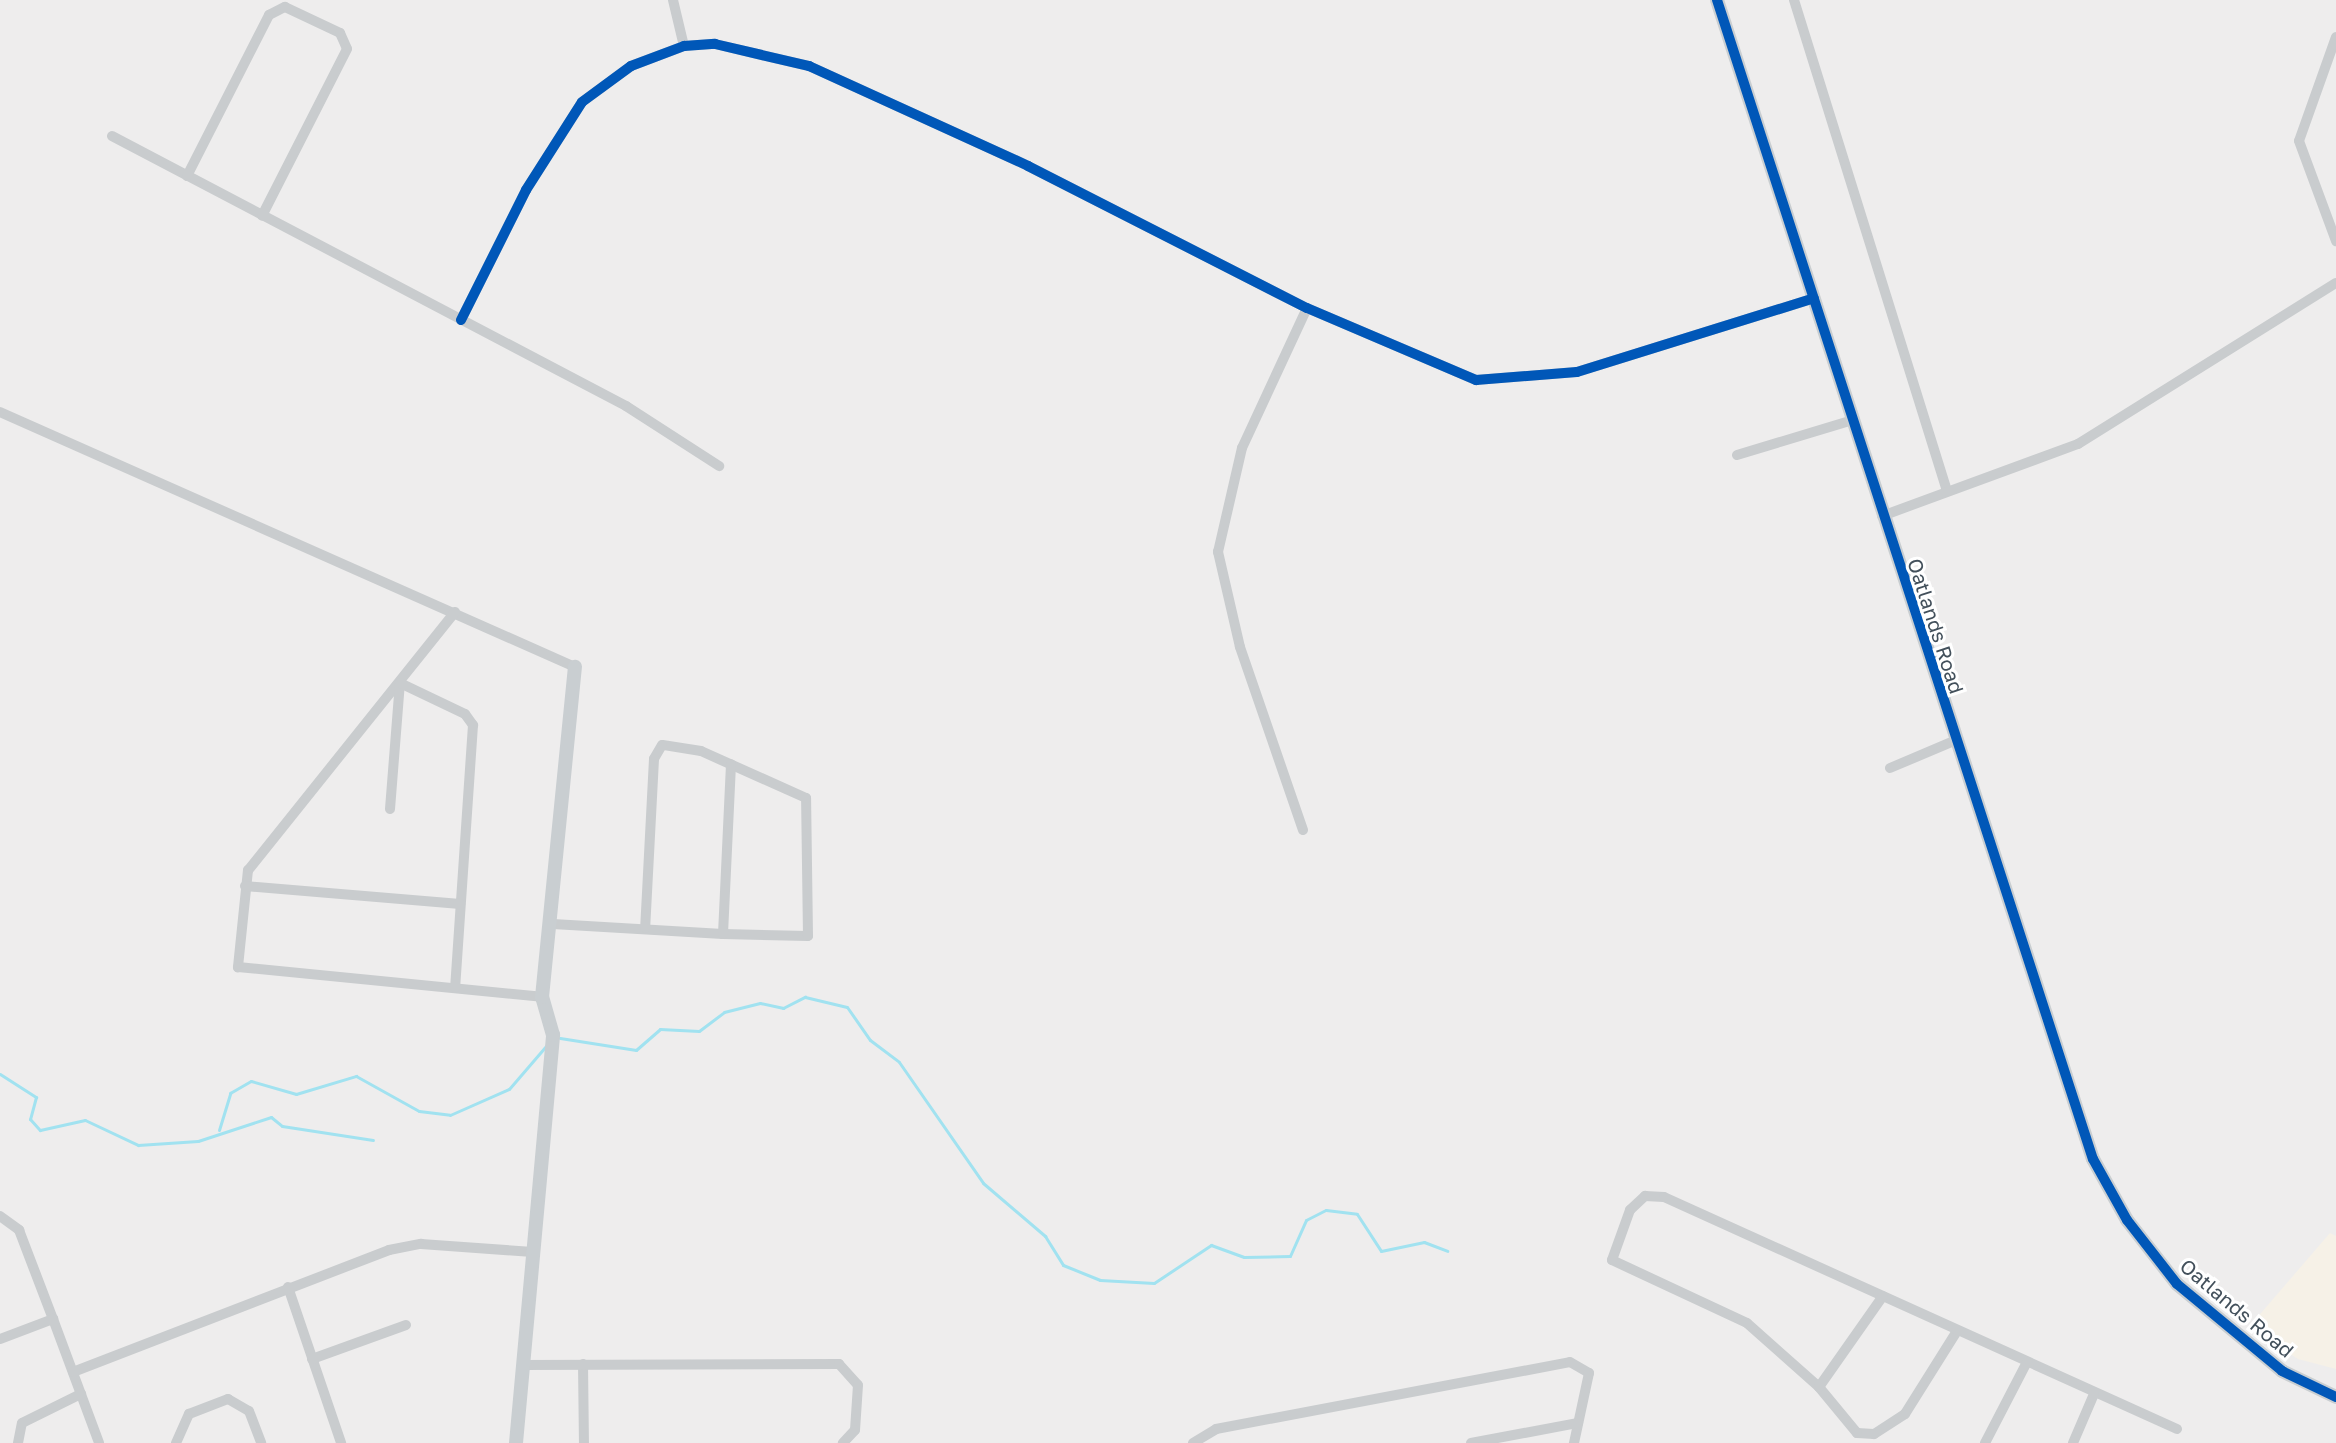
<!DOCTYPE html>
<html>
<head>
<meta charset="utf-8">
<style>
  body { margin:0 }
  #map { position:relative; width:2336px; height:1443px; overflow:hidden; background:#eeeded; font-family:"Golos Text",sans-serif }
  div>[style] { position:absolute }
  .commercial>* { inset:0; background:#f6f1e7 }
  .stream>* { height:3px; margin:-1.5px; padding:0 1.5px; transform-origin:1.5px; border-radius:1.5px; background:#a1e2f0 }
  .street>* { height:10px; margin:-5px; padding:0 5px; transform-origin:5px; border-radius:5px; background:#c9ccce }
  .secondary>* { height:14px; margin:-7px; padding:0 7px; transform-origin:7px; border-radius:7px; background:#c9ced1 }
  .cycleway>* { height:10px; margin:-5px; padding:0 5px; transform-origin:5px; border-radius:5px; background:#0057b8 }
  span { translate:-50% -50%; white-space:nowrap; text-align:center; line-height:1.15; -webkit-text-stroke:6px #fff; paint-order:stroke }
  .street-label { font-size:20px; color:#43505b }
</style>
</head>
<body>
<div id="map">
  <div class="commercial">
    <div style="clip-path:polygon(2330px 1233px,2336px 1236px,2336px 1369px,2298px 1359px,2249px 1327px)"></div>
  </div>
  <div class="stream">
    <div style="left:560px;top:1038px;width:77px;rotate:9deg"></div>
    <div style="left:636px;top:1050px;width:32px;rotate:-41deg"></div>
    <div style="left:660px;top:1029px;width:39px;rotate:3deg"></div>
    <div style="left:699px;top:1031px;width:31px;rotate:-37deg"></div>
    <div style="left:724px;top:1012px;width:37px;rotate:-14deg"></div>
    <div style="left:760px;top:1003px;width:24px;rotate:12deg"></div>
    <div style="left:783px;top:1008px;width:25px;rotate:-27deg"></div>
    <div style="left:805px;top:997px;width:43px;rotate:13.4deg"></div>
    <div style="left:847px;top:1007px;width:40px;rotate:55.1deg"></div>
    <div style="left:870px;top:1040px;width:36px;rotate:37deg"></div>
    <div style="left:899px;top:1062px;width:147px;rotate:55.2deg"></div>
    <div style="left:983px;top:1183px;width:82px;rotate:40.5deg"></div>
    <div style="left:1045px;top:1236px;width:34px;rotate:58deg"></div>
    <div style="left:1063px;top:1265px;width:40px;rotate:22deg"></div>
    <div style="left:1100px;top:1280px;width:54px;rotate:3.2deg"></div>
    <div style="left:1154px;top:1283px;width:69px;rotate:-33.7deg"></div>
    <div style="left:1211px;top:1245px;width:35px;rotate:20deg"></div>
    <div style="left:1244px;top:1257px;width:46px;rotate:-1.2deg"></div>
    <div style="left:1290px;top:1256px;width:39px;rotate:-66deg"></div>
    <div style="left:1306px;top:1220px;width:22px;rotate:-27deg"></div>
    <div style="left:1326px;top:1210px;width:31px;rotate:7deg"></div>
    <div style="left:1357px;top:1214px;width:44px;rotate:57deg"></div>
    <div style="left:1381px;top:1251px;width:44px;rotate:-11.8deg"></div>
    <div style="left:1424px;top:1242px;width:25px;rotate:21deg"></div>
    <div style="left:0;top:1074px;width:43px;rotate:32.6deg"></div>
    <div style="left:36px;top:1097px;width:23px;rotate:105deg"></div>
    <div style="left:30px;top:1119px;width:15px;rotate:48deg"></div>
    <div style="left:40px;top:1130px;width:46px;rotate:-12.5deg"></div>
    <div style="left:85px;top:1120px;width:59px;rotate:25.3deg"></div>
    <div style="left:138px;top:1145px;width:60px;rotate:-3.8deg"></div>
    <div style="left:198px;top:1141px;width:77px;rotate:-18.2deg"></div>
    <div style="left:271px;top:1117px;width:14px;rotate:39deg"></div>
    <div style="left:282px;top:1126px;width:92px;rotate:8.7deg"></div>
    <div style="left:219px;top:1130px;width:39px;rotate:-73deg"></div>
    <div style="left:230px;top:1093px;width:24px;rotate:-30deg"></div>
    <div style="left:251px;top:1081px;width:47px;rotate:16.1deg"></div>
    <div style="left:296px;top:1094px;width:63px;rotate:-16.7deg"></div>
    <div style="left:356px;top:1076px;width:72px;rotate:29.1deg"></div>
    <div style="left:419px;top:1111px;width:31px;rotate:7deg"></div>
    <div style="left:450px;top:1115px;width:64px;rotate:-23.8deg"></div>
    <div style="left:509px;top:1089px;width:57px;rotate:-49.3deg"></div>
  </div>
  <div class="street">
    <div style="left:673px;top:0;width:47px;rotate:76.6deg"></div>
    <div style="left:1794px;top:0;width:514px;rotate:72.69deg"></div>
    <div style="left:2336px;top:37px;width:110px;rotate:109.6deg"></div>
    <div style="left:2299px;top:141px;width:107px;rotate:69.7deg"></div>
    <div style="left:112px;top:136px;width:581px;rotate:27.71deg"></div>
    <div style="left:626px;top:406px;width:111px;rotate:32.8deg"></div>
    <div style="left:187px;top:176px;width:181px;rotate:-63deg"></div>
    <div style="left:269px;top:15px;width:18px;rotate:-27deg"></div>
    <div style="left:285px;top:7px;width:61px;rotate:25.3deg"></div>
    <div style="left:340px;top:33px;width:17px;rotate:66deg"></div>
    <div style="left:347px;top:49px;width:187px;rotate:117deg"></div>
    <div style="left:461px;top:320px;width:145px;rotate:-63.4deg"></div>
    <div style="left:526px;top:190px;width:104px;rotate:-57.5deg"></div>
    <div style="left:582px;top:102px;width:61px;rotate:-36.3deg"></div>
    <div style="left:631px;top:66px;width:57px;rotate:-20.7deg"></div>
    <div style="left:684px;top:46px;width:31px;rotate:-4deg"></div>
    <div style="left:715px;top:44px;width:97px;rotate:13.2deg"></div>
    <div style="left:809px;top:66px;width:241px;rotate:24.5deg"></div>
    <div style="left:1028px;top:166px;width:313px;rotate:27deg"></div>
    <div style="left:1307px;top:308px;width:184px;rotate:23.1deg"></div>
    <div style="left:1476px;top:380px;width:101px;rotate:-4.5deg"></div>
    <div style="left:1577px;top:372px;width:248px;rotate:-17.3deg"></div>
    <div style="left:0;top:412px;width:629px;rotate:23.92deg"></div>
    <div style="left:1737px;top:455px;width:121px;rotate:-16.8deg"></div>
    <div style="left:1882px;top:516px;width:209px;rotate:-20.2deg"></div>
    <div style="left:2078px;top:444px;width:304px;rotate:-32deg"></div>
    <div style="left:455px;top:612px;width:331px;rotate:128.7deg"></div>
    <div style="left:248px;top:870px;width:98px;rotate:95.9deg"></div>
    <div style="left:238px;top:967px;width:305px;rotate:5.6deg"></div>
    <div style="left:1890px;top:768px;width:69px;rotate:-22.9deg"></div>
    <div style="left:390px;top:809px;width:126px;rotate:-85.5deg"></div>
    <div style="left:400px;top:683px;width:72px;rotate:25.5deg"></div>
    <div style="left:465px;top:714px;width:14px;rotate:54deg"></div>
    <div style="left:473px;top:725px;width:263px;rotate:93.9deg"></div>
    <div style="left:1303px;top:830px;width:194px;rotate:-109deg"></div>
    <div style="left:1240px;top:647px;width:98px;rotate:-103deg"></div>
    <div style="left:1218px;top:552px;width:107px;rotate:-77deg"></div>
    <div style="left:1242px;top:448px;width:154px;rotate:-65.1deg"></div>
    <div style="left:245px;top:886px;width:216px;rotate:4.8deg"></div>
    <div style="left:553px;top:924px;width:170px;rotate:3.4deg"></div>
    <div style="left:723px;top:934px;width:85px;rotate:1.3deg"></div>
    <div style="left:808px;top:936px;width:138px;rotate:-90.8deg"></div>
    <div style="left:806px;top:798px;width:115px;rotate:-155.9deg"></div>
    <div style="left:701px;top:751px;width:39px;rotate:-171deg"></div>
    <div style="left:662px;top:745px;width:16px;rotate:120deg"></div>
    <div style="left:654px;top:759px;width:169px;rotate:93deg"></div>
    <div style="left:723px;top:934px;width:170px;rotate:-87.3deg"></div>
    <div style="left:0;top:1216px;width:24px;rotate:36deg"></div>
    <div style="left:19px;top:1230px;width:95px;rotate:69.1deg"></div>
    <div style="left:288px;top:1287px;width:165px;rotate:71.2deg"></div>
    <div style="left:1957px;top:1331px;width:98px;rotate:122.1deg"></div>
    <div style="left:1905px;top:1414px;width:37px;rotate:147deg"></div>
    <div style="left:1874px;top:1434px;width:17px;rotate:-177deg"></div>
    <div style="left:1857px;top:1433px;width:60px;rotate:-129.6deg"></div>
    <div style="left:1819px;top:1387px;width:96px;rotate:-138.4deg"></div>
    <div style="left:1747px;top:1323px;width:149px;rotate:-155deg"></div>
    <div style="left:1612px;top:1260px;width:53px;rotate:-70.2deg"></div>
    <div style="left:1630px;top:1210px;width:21px;rotate:-43deg"></div>
    <div style="left:1645px;top:1196px;width:19px;rotate:3deg"></div>
    <div style="left:1664px;top:1197px;width:563px;rotate:24.33deg"></div>
    <div style="left:0;top:1339px;width:57px;rotate:-20.7deg"></div>
    <div style="left:53px;top:1319px;width:132px;rotate:69.6deg"></div>
    <div style="left:312px;top:1359px;width:100px;rotate:-19.9deg"></div>
    <div style="left:583px;top:1364px;width:79px;rotate:89.3deg"></div>
    <div style="left:522px;top:1365px;width:317px;rotate:-0.2deg"></div>
    <div style="left:839px;top:1364px;width:28px;rotate:48deg"></div>
    <div style="left:858px;top:1385px;width:45px;rotate:93.8deg"></div>
    <div style="left:855px;top:1430px;width:18px;rotate:133deg"></div>
    <div style="left:73px;top:1372px;width:339px;rotate:-21.1deg"></div>
    <div style="left:389px;top:1250px;width:33px;rotate:-11deg"></div>
    <div style="left:421px;top:1244px;width:112px;rotate:4.1deg"></div>
    <div style="left:1819px;top:1387px;width:111px;rotate:-54.9deg"></div>
    <div style="left:18px;top:1443px;width:20px;rotate:-79deg"></div>
    <div style="left:22px;top:1423px;width:66px;rotate:-26.2deg"></div>
    <div style="left:176px;top:1443px;width:32px;rotate:-66deg"></div>
    <div style="left:189px;top:1414px;width:42px;rotate:-21deg"></div>
    <div style="left:228px;top:1399px;width:24px;rotate:30deg"></div>
    <div style="left:249px;top:1411px;width:34px;rotate:69deg"></div>
    <div style="left:1193px;top:1443px;width:27px;rotate:-31deg"></div>
    <div style="left:1216px;top:1429px;width:360px;rotate:-10.7deg"></div>
    <div style="left:1570px;top:1362px;width:22px;rotate:30deg"></div>
    <div style="left:1589px;top:1373px;width:72px;rotate:102.1deg"></div>
    <div style="left:1471px;top:1443px;width:109px;rotate:-10.6deg"></div>
    <div style="left:1985px;top:1443px;width:91px;rotate:-62.6deg"></div>
    <div style="left:2073px;top:1443px;width:53px;rotate:-66.8deg"></div>
  </div>
  <div class="secondary">
    <div style="left:1717px;top:0;width:1218px;rotate:72.03deg"></div>
    <div style="left:2093px;top:1159px;width:70px;rotate:60.9deg"></div>
    <div style="left:2127px;top:1220px;width:81px;rotate:52deg"></div>
    <div style="left:2177px;top:1284px;width:136px;rotate:39.6deg"></div>
    <div style="left:2282px;top:1371px;width:60px;rotate:25.7deg"></div>
    <div style="left:516px;top:1443px;width:410px;rotate:-84.8deg"></div>
    <div style="left:553px;top:1035px;width:40px;rotate:-106deg"></div>
    <div style="left:542px;top:997px;width:332px;rotate:-84.3deg"></div>
  </div>
  <div class="cycleway">
    <div style="left:1717px;top:0;width:1218px;rotate:72.03deg"></div>
    <div style="left:2093px;top:1159px;width:70px;rotate:60.9deg"></div>
    <div style="left:2127px;top:1220px;width:81px;rotate:52deg"></div>
    <div style="left:2177px;top:1284px;width:136px;rotate:39.6deg"></div>
    <div style="left:2282px;top:1371px;width:60px;rotate:25.7deg"></div>
    <div style="left:461px;top:320px;width:145px;rotate:-63.4deg"></div>
    <div style="left:526px;top:190px;width:104px;rotate:-57.5deg"></div>
    <div style="left:582px;top:102px;width:61px;rotate:-36.3deg"></div>
    <div style="left:631px;top:66px;width:57px;rotate:-20.7deg"></div>
    <div style="left:684px;top:46px;width:31px;rotate:-4deg"></div>
    <div style="left:715px;top:44px;width:97px;rotate:13.2deg"></div>
    <div style="left:809px;top:66px;width:241px;rotate:24.5deg"></div>
    <div style="left:1028px;top:166px;width:313px;rotate:27deg"></div>
    <div style="left:1307px;top:308px;width:184px;rotate:23.1deg"></div>
    <div style="left:1476px;top:380px;width:101px;rotate:-4.5deg"></div>
    <div style="left:1577px;top:372px;width:248px;rotate:-17.3deg"></div>
  </div>
  <div class="street-label">
    <span style="left:1936px;top:626px;rotate:72deg">Oatlands Road</span>
    <span style="left:2237px;top:1308px;rotate:40deg">Oatlands Road</span>
  </div>
</div>
</body>
</html>
